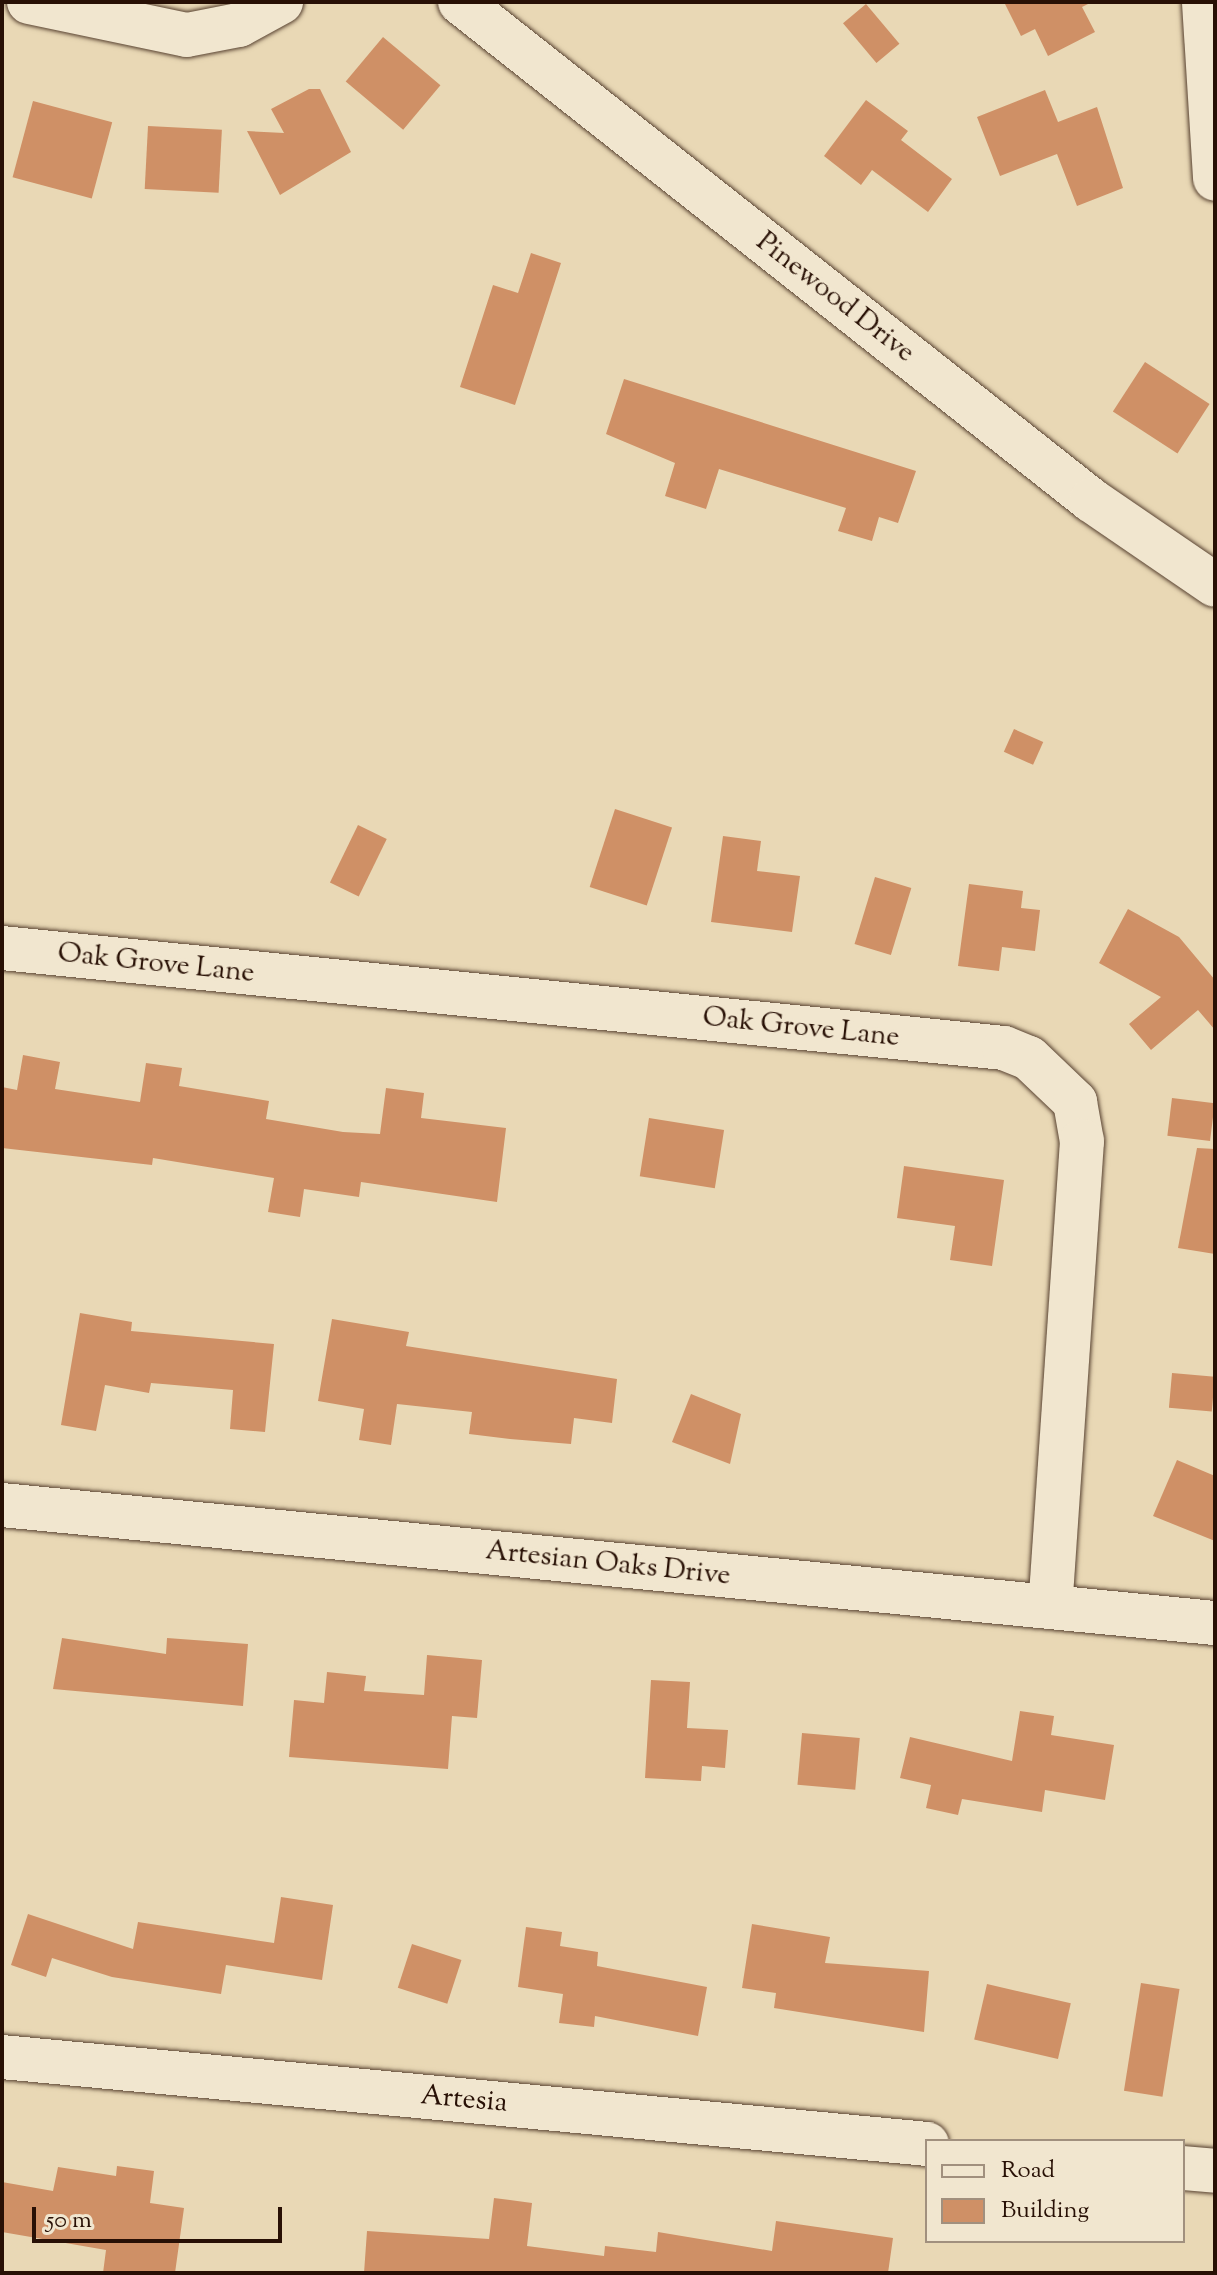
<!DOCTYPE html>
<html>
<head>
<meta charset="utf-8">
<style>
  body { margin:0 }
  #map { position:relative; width:1217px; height:2275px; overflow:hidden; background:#e9d8b5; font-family:"Sorts Mill Goudy",serif }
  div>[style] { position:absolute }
  .building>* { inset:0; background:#cf9066; transform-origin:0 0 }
  .roads { filter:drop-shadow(0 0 2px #584231) drop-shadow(0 0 2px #584231) }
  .minor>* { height:44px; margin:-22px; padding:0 22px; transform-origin:22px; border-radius:22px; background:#f1e6cf }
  span { translate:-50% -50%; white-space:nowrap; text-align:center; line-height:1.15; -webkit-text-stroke:6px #f1e6cf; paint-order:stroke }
  .street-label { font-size:28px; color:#281005 }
  .frame { position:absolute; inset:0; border:4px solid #281005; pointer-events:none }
  .legend { position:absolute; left:925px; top:2139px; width:260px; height:104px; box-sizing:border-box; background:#f1e6cf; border:2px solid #a1907e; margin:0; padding:10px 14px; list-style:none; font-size:24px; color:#281005 }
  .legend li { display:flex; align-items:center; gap:16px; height:40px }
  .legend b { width:40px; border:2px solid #a1907e }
  .scale { position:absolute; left:32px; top:2207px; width:250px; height:36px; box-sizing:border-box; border:4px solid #281005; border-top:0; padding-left:10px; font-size:24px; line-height:28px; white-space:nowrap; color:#281005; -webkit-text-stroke:6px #f1e6cf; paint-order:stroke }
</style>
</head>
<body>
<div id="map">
  <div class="building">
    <div style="clip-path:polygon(1004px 2px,1092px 2px,1082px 7px,1095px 32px,1048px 56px,1035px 29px,1021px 36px)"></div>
    <div style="left:866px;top:4px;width:52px;height:30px;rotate:50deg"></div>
    <div style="left:383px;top:37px;width:75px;height:58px;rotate:40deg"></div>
    <div style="clip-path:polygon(309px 89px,320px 89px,351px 152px,280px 195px,247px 131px,284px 133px,271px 109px)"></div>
    <div style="clip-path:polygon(1045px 90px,1058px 122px,1097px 107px,1123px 188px,1077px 206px,1057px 154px,1000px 176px,977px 117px)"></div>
    <div style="clip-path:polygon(866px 100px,908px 131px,901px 140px,952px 179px,928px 212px,872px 170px,861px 185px,824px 156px)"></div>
    <div style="left:33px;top:101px;width:82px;height:79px;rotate:15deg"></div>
    <div style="left:148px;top:126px;width:74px;height:63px;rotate:3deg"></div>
    <div style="clip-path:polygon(531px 253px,561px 263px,515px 405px,460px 387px,493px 285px,518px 293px)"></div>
    <div style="left:1145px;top:362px;width:77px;height:59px;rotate:33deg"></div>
    <div style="clip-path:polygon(624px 379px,916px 471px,898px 523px,879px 517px,872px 541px,838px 531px,846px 508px,719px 469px,706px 509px,665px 496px,675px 463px,606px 434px)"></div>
    <div style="left:1014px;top:729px;width:32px;height:25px;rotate:24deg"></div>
    <div style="left:615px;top:809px;width:60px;height:82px;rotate:18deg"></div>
    <div style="left:358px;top:825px;width:32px;height:64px;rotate:26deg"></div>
    <div style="clip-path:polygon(723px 836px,761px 841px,757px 871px,800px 876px,792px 932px,711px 922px)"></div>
    <div style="left:875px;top:877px;width:38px;height:70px;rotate:17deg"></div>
    <div style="clip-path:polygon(969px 884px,1023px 891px,1021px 908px,1040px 910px,1035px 951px,1002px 947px,999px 971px,958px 966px)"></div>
    <div style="clip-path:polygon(1128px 909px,1179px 937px,1215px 980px,1215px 1030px,1198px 1010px,1151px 1050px,1129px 1024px,1161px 997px,1099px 963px)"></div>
    <div style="clip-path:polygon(23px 1055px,60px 1062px,55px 1089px,140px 1102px,146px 1063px,182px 1068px,179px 1086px,269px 1101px,266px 1119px,343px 1132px,380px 1134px,386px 1088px,424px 1093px,421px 1118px,506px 1128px,497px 1202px,361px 1182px,359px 1197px,304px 1189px,300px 1217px,268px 1212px,274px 1178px,153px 1158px,152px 1165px,2px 1148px,2px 1087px,17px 1090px)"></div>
    <div style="left:1172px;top:1098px;width:43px;height:38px;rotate:7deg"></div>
    <div style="left:649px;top:1118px;width:76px;height:59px;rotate:9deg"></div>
    <div style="clip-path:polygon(1197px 1148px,1215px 1149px,1215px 1254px,1178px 1248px)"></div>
    <div style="clip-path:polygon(904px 1166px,1004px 1180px,992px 1266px,950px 1260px,955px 1226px,897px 1218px)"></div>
    <div style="clip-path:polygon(80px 1313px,132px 1322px,131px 1331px,274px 1344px,265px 1432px,230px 1429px,233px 1390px,151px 1383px,149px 1393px,105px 1385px,96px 1431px,61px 1425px)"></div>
    <div style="clip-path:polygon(332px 1319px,409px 1332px,406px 1346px,617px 1379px,612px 1423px,574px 1418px,571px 1444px,510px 1439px,469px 1434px,472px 1412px,397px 1404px,391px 1445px,359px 1440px,364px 1409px,318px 1401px)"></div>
    <div style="left:1172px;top:1373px;width:43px;height:35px;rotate:5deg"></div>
    <div style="clip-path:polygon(691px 1394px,741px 1414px,730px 1464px,672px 1442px)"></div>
    <div style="clip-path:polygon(1177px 1460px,1215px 1476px,1215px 1541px,1153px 1516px)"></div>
    <div style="clip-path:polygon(62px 1638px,166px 1654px,167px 1638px,248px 1644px,243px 1706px,53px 1689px)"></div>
    <div style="clip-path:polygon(427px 1655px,482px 1660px,477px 1718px,452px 1716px,448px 1769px,289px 1757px,294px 1700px,324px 1703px,327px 1672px,366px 1676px,364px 1691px,424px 1695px)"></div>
    <div style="clip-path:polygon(651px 1680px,690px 1682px,687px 1728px,728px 1730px,725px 1768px,702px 1766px,701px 1781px,645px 1778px)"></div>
    <div style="clip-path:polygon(1020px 1711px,1054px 1716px,1051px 1735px,1114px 1745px,1105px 1800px,1045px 1790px,1042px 1812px,962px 1799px,958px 1815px,926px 1808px,931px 1785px,900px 1778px,910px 1737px,1012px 1761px)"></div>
    <div style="left:802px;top:1733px;width:58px;height:52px;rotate:5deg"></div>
    <div style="clip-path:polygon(281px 1897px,333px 1905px,322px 1980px,226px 1965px,221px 1994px,112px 1977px,52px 1958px,46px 1977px,11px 1965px,28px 1914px,133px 1949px,138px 1922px,274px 1943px)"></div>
    <div style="clip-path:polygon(752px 1924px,830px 1937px,825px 1963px,929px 1971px,924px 2032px,774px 2008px,776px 1993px,742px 1988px)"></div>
    <div style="clip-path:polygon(526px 1927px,562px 1932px,560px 1946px,598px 1952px,597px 1966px,707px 1987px,698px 2036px,595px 2016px,594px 2027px,559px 2023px,563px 1994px,518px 1987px)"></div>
    <div style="left:412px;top:1944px;width:52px;height:46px;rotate:18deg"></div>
    <div style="left:1141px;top:1983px;width:39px;height:109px;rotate:9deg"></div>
    <div style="left:987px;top:1984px;width:86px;height:57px;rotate:13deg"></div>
    <div style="clip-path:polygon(117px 2166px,154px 2171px,150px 2203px,184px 2208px,175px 2273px,103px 2273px,106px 2250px,2px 2232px,2px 2182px,53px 2191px,58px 2167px,116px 2176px)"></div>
    <div style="clip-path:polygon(494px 2198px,532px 2203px,527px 2246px,604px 2256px,605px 2246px,656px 2252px,658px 2232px,772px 2251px,776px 2221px,893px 2238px,888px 2273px,364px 2273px,367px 2231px,489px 2239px)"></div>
  </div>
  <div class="roads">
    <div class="minor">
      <div style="left:29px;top:2px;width:161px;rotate:11.8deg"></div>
      <div style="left:187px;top:35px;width:53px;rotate:-10.9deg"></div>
      <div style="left:239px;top:25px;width:48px;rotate:-28.7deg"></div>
      <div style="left:460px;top:2px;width:804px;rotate:38.28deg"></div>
      <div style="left:1091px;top:500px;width:150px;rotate:34.4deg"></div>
      <div style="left:1204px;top:2px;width:177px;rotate:86.4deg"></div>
      <div style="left:2px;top:948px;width:1007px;rotate:5.7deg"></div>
      <div style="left:1004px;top:1048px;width:27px;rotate:22deg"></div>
      <div style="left:1029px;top:1058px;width:64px;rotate:43.7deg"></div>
      <div style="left:1075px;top:1102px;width:40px;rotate:80deg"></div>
      <div style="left:1082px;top:1141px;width:467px;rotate:93.9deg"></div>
      <div style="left:2px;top:1505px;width:1219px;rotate:5.56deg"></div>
      <div style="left:2px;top:2057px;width:929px;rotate:5.37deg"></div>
      <div style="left:1183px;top:2168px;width:32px;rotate:5deg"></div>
    </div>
  </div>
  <div class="street-label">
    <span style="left:835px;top:298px;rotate:38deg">Pinewood Drive</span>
    <span style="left:156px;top:964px;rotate:6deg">Oak Grove Lane</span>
    <span style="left:801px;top:1028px;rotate:6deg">Oak Grove Lane</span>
    <span style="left:608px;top:1564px;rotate:6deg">Artesian Oaks Drive</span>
    <span style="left:464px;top:2100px;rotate:5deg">Artesia</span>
  </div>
  <div class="frame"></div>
  <ul class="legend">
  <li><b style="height:10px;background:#f1e6cf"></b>Road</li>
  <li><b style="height:22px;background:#cf9066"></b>Building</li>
  </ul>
  <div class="scale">50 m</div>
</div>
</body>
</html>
